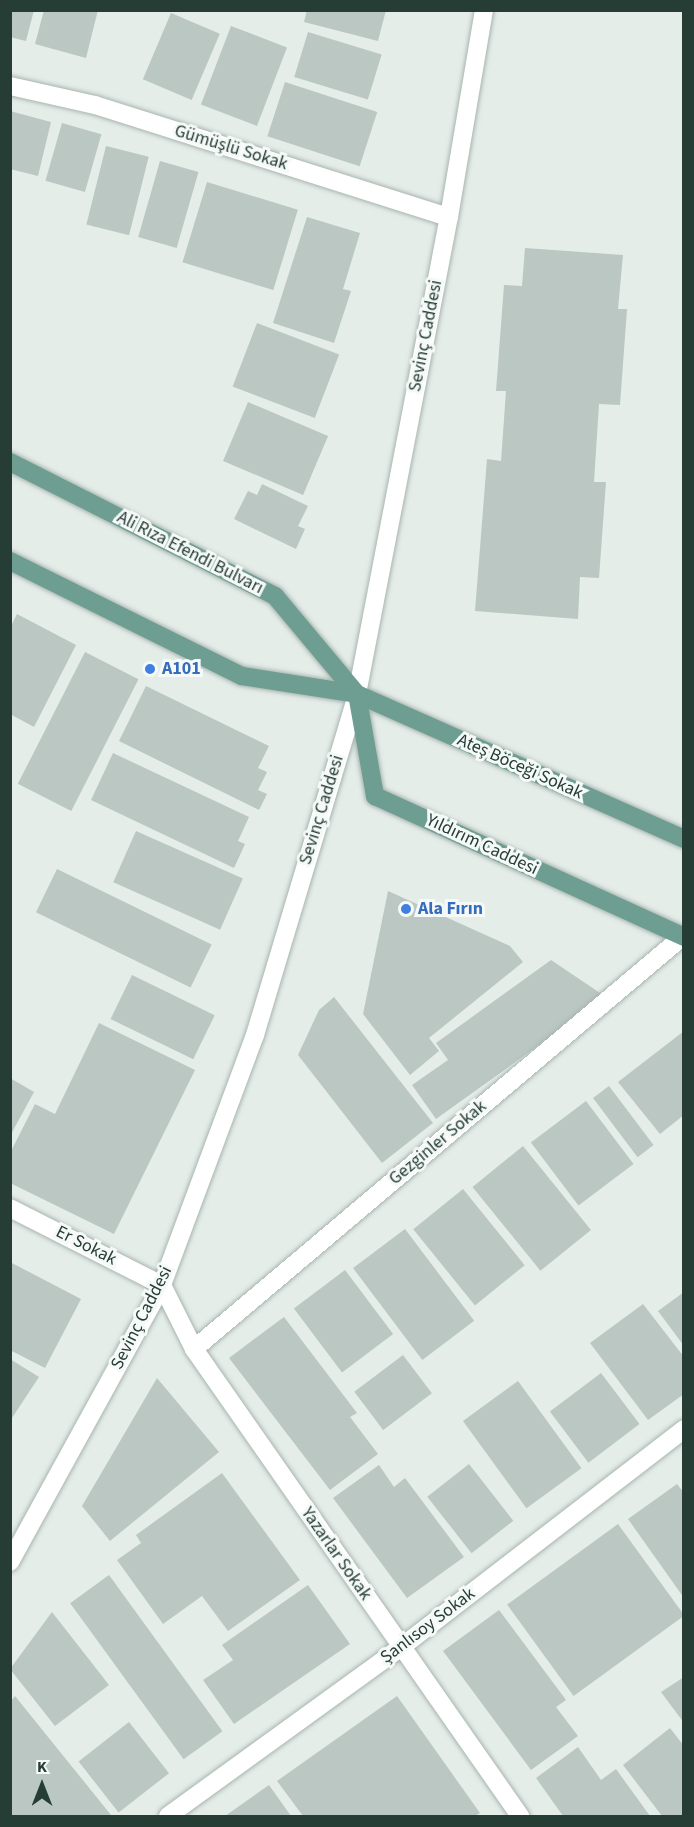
<!DOCTYPE html>
<html>
<head>
<meta charset="utf-8">
<style>
  body { margin:0 }
  #map { position:relative; width:694px; height:1827px; overflow:hidden; background:#e5ede9; font-family:"Source Sans 3",sans-serif }
  div>[style] { position:absolute }
  .building>* { inset:0; background:#bbc7c2; transform-origin:0 0 }
  .roads { filter:drop-shadow(0 0 2px #a8b5b0) drop-shadow(0 0 2px #a8b5b0) }
  .minor>* { height:18px; margin:-9px; padding:0 9px; transform-origin:9px; border-radius:9px; background:#fff }
  .secondary>* { height:18px; margin:-9px; padding:0 9px; transform-origin:9px; border-radius:9px; background:#fff }
  .primary>* { height:18px; margin:-9px; padding:0 9px; transform-origin:9px; border-radius:9px; background:#6e9e91 }
  .dots>* { width:16px; height:16px; translate:-50% -50%; box-sizing:border-box; border:3px solid #f5f9f7; border-radius:50% }
  span { translate:-50% -50%; white-space:nowrap; text-align:center; line-height:1.15; -webkit-text-stroke:6px #f5f9f7; paint-order:stroke }
  .street-label { font-size:18px; color:#263d36 }
  .shop-label { font-size:18px; color:#366cbe; font-weight:700 }
  .left { translate:0 -50%; text-align:left }
  .frame { position:absolute; inset:0; border:12px solid #263d36; pointer-events:none }
  .north { position:absolute; left:12px; top:1755px; width:60px; height:60px; -webkit-text-stroke:4px #f5f9f7; paint-order:stroke; rotate:0deg; font-size:16px; font-weight:700; line-height:24px; text-align:center; color:#263d36 }
  .north::after { content:''; display:block; margin:auto; width:21px; height:27px; background:#263d36; clip-path:polygon(50% 0,100% 100%,50% 72%,0 100%) }
</style>
</head>
<body>
<div id="map">
  <div class="building">
    <div style="clip-path:polygon(10px 10px,34px 10px,26px 41px,10px 37px)"></div>
    <div style="clip-path:polygon(44px 10px,98px 10px,86px 58px,35px 44px)"></div>
    <div style="clip-path:polygon(307px 10px,386px 10px,378px 41px,304px 22px)"></div>
    <div style="left:171px;top:13px;width:53px;height:72px;rotate:23deg"></div>
    <div style="left:231px;top:26px;width:60px;height:84px;rotate:21deg"></div>
    <div style="left:308px;top:32px;width:77px;height:47px;rotate:17deg"></div>
    <div style="left:285px;top:82px;width:97px;height:57px;rotate:18deg"></div>
    <div style="clip-path:polygon(10px 111px,51px 122px,38px 176px,10px 169px)"></div>
    <div style="left:62px;top:123px;width:41px;height:60px;rotate:16deg"></div>
    <div style="left:106px;top:146px;width:44px;height:81px;rotate:14deg"></div>
    <div style="left:160px;top:161px;width:40px;height:79px;rotate:16deg"></div>
    <div style="left:207px;top:182px;width:95px;height:84px;rotate:17deg"></div>
    <div style="clip-path:polygon(307px 217px,360px 233px,343px 289px,351px 291px,334px 343px,273px 323px)"></div>
    <div style="clip-path:polygon(525px 248px,623px 255px,618px 309px,627px 309px,620px 405px,599px 404px,594px 482px,606px 482px,599px 578px,580px 577px,578px 619px,475px 611px,487px 459px,501px 461px,506px 391px,496px 391px,504px 285px,522px 286px)"></div>
    <div style="left:257px;top:323px;width:88px;height:68px;rotate:21deg"></div>
    <div style="left:248px;top:402px;width:87px;height:64px;rotate:23deg"></div>
    <div style="clip-path:polygon(262px 484px,308px 506px,298px 526px,305px 529px,296px 549px,234px 519px,248px 491px,257px 495px)"></div>
    <div style="clip-path:polygon(17px 614px,76px 645px,34px 727px,10px 714px,10px 628px)"></div>
    <div style="left:85px;top:652px;width:60px;height:148px;rotate:27deg"></div>
    <div style="clip-path:polygon(146px 686px,269px 746px,258px 768px,267px 772px,258px 790px,267px 794px,259px 810px,119px 741px)"></div>
    <div style="clip-path:polygon(113px 753px,249px 817px,238px 841px,245px 844px,234px 868px,91px 800px)"></div>
    <div style="left:136px;top:831px;width:117px;height:56px;rotate:24deg"></div>
    <div style="left:57px;top:869px;width:172px;height:48px;rotate:26deg"></div>
    <div style="clip-path:polygon(388px 891px,510px 946px,523px 962px,429px 1038px,439px 1051px,410px 1075px,363px 1014px)"></div>
    <div style="clip-path:polygon(551px 960px,606px 997px,436px 1119px,412px 1085px,448px 1060px,436px 1043px)"></div>
    <div style="left:132px;top:975px;width:92px;height:49px;rotate:26deg"></div>
    <div style="clip-path:polygon(334px 997px,433px 1123px,382px 1163px,298px 1055px,319px 1010px)"></div>
    <div style="clip-path:polygon(99px 1023px,195px 1070px,114px 1234px,10px 1183px,10px 1153px,35px 1104px,55px 1114px)"></div>
    <div style="clip-path:polygon(684px 1031px,684px 1115px,660px 1134px,618px 1082px)"></div>
    <div style="clip-path:polygon(10px 1078px,34px 1092px,10px 1136px)"></div>
    <div style="left:609px;top:1086px;width:74px;height:20px;rotate:53deg"></div>
    <div style="left:586px;top:1101px;width:79px;height:69px;rotate:53deg"></div>
    <div style="left:523px;top:1146px;width:108px;height:65px;rotate:51deg"></div>
    <div style="left:463px;top:1189px;width:98px;height:64px;rotate:51deg"></div>
    <div style="left:405px;top:1229px;width:115px;height:65px;rotate:53deg"></div>
    <div style="clip-path:polygon(10px 1262px,81px 1299px,45px 1368px,10px 1350px)"></div>
    <div style="left:345px;top:1270px;width:80px;height:64px;rotate:53deg"></div>
    <div style="clip-path:polygon(684px 1292px,684px 1346px,658px 1311px)"></div>
    <div style="clip-path:polygon(643px 1304px,684px 1357px,684px 1394px,648px 1420px,590px 1343px)"></div>
    <div style="clip-path:polygon(284px 1317px,357px 1413px,350px 1417px,378px 1454px,330px 1490px,229px 1358px)"></div>
    <div style="left:403px;top:1355px;width:48px;height:61px;rotate:53deg"></div>
    <div style="clip-path:polygon(10px 1359px,39px 1377px,10px 1421px)"></div>
    <div style="left:601px;top:1373px;width:64px;height:64px;rotate:53deg"></div>
    <div style="clip-path:polygon(157px 1378px,219px 1452px,110px 1541px,82px 1506px)"></div>
    <div style="left:518px;top:1381px;width:108px;height:68px;rotate:54deg"></div>
    <div style="left:469px;top:1464px;width:72px;height:53px;rotate:52deg"></div>
    <div style="clip-path:polygon(379px 1465px,394px 1487px,405px 1478px,464px 1557px,407px 1598px,333px 1498px)"></div>
    <div style="clip-path:polygon(222px 1473px,300px 1580px,228px 1631px,202px 1596px,163px 1624px,117px 1560px,141px 1543px,136px 1535px)"></div>
    <div style="clip-path:polygon(677px 1484px,684px 1493px,684px 1598px,628px 1519px)"></div>
    <div style="left:618px;top:1524px;width:113px;height:137px;rotate:54deg"></div>
    <div style="left:109px;top:1575px;width:193px;height:48px;rotate:54deg"></div>
    <div style="clip-path:polygon(308px 1585px,350px 1644px,234px 1724px,203px 1680px,233px 1660px,222px 1645px)"></div>
    <div style="clip-path:polygon(499px 1610px,566px 1700px,556px 1707px,578px 1736px,531px 1770px,443px 1651px)"></div>
    <div style="clip-path:polygon(52px 1612px,109px 1685px,55px 1726px,10px 1669px)"></div>
    <div style="clip-path:polygon(684px 1677px,684px 1723px,661px 1692px)"></div>
    <div style="clip-path:polygon(15px 1696px,111px 1815px,109px 1816px,10px 1816px,10px 1702px)"></div>
    <div style="clip-path:polygon(397px 1696px,480px 1813px,475px 1816px,303px 1816px,277px 1781px)"></div>
    <div style="left:129px;top:1722px;width:65px;height:64px;rotate:52deg"></div>
    <div style="clip-path:polygon(670px 1728px,684px 1746px,684px 1816px,662px 1816px,623px 1765px)"></div>
    <div style="clip-path:polygon(578px 1747px,601px 1780px,616px 1769px,650px 1816px,563px 1816px,536px 1778px)"></div>
    <div style="clip-path:polygon(269px 1785px,291px 1816px,225px 1816px)"></div>
  </div>
  <div class="roads">
    <div class="minor">
      <div style="left:10px;top:86px;width:87px;rotate:12.6deg"></div>
      <div style="left:95px;top:105px;width:371px;rotate:17.6deg"></div>
      <div style="left:10px;top:1208px;width:170px;rotate:26.9deg"></div>
      <div style="left:162px;top:1285px;width:72px;rotate:63.4deg"></div>
      <div style="left:194px;top:1349px;width:570px;rotate:55.08deg"></div>
      <div style="left:194px;top:1349px;width:639px;rotate:-40.17deg"></div>
      <div style="left:168px;top:1816px;width:286px;rotate:-35.9deg"></div>
      <div style="left:400px;top:1648px;width:359px;rotate:-37.6deg"></div>
    </div>
    <div class="secondary">
      <div style="left:10px;top:1562px;width:316px;rotate:-61.2deg"></div>
      <div style="left:162px;top:1285px;width:267px;rotate:-69.6deg"></div>
      <div style="left:255px;top:1035px;width:356px;rotate:-73.3deg"></div>
      <div style="left:357px;top:694px;width:486px;rotate:-79.1deg"></div>
      <div style="left:449px;top:217px;width:210px;rotate:-80.4deg"></div>
    </div>
    <div class="primary">
      <div style="left:10px;top:462px;width:297px;rotate:26.8deg"></div>
      <div style="left:275px;top:596px;width:128px;rotate:50.1deg"></div>
      <div style="left:357px;top:694px;width:104px;rotate:80deg"></div>
      <div style="left:375px;top:796px;width:340px;rotate:24.5deg"></div>
      <div style="left:10px;top:561px;width:259px;rotate:26.4deg"></div>
      <div style="left:242px;top:676px;width:116px;rotate:8.9deg"></div>
      <div style="left:357px;top:694px;width:358px;rotate:23.9deg"></div>
    </div>
  </div>
  <div class="dots">
    <div style="left:150px;top:669px;background:#3f7fe0"></div>
    <div style="left:406px;top:909px;background:#3f7fe0"></div>
  </div>
  <div class="street-label">
    <span style="left:231px;top:148px;rotate:17deg">Gümüşlü Sokak</span>
    <span style="left:426px;top:336px;rotate:-79deg">Sevinç Caddesi</span>
    <span style="left:190px;top:553px;rotate:27deg">Ali Rıza Efendi Bulvarı</span>
    <span style="left:520px;top:767px;rotate:24deg">Ateş Böceği Sokak</span>
    <span style="left:322px;top:810px;rotate:-73deg">Sevinç Caddesi</span>
    <span style="left:482px;top:845px;rotate:25deg">Yıldırım Caddesi</span>
    <span style="left:438px;top:1143px;rotate:-40deg">Gezginler Sokak</span>
    <span style="left:86px;top:1246px;rotate:27deg">Er Sokak</span>
    <span style="left:142px;top:1318px;rotate:-63deg">Sevinç Caddesi</span>
    <span style="left:336px;top:1554px;rotate:55deg">Yazarlar Sokak</span>
    <span style="left:428px;top:1626px;rotate:-37deg">Şanlısoy Sokak</span>
  </div>
  <div class="shop-label">
    <span class="left" style="left:162px;top:669px">A101</span>
    <span class="left" style="left:418px;top:909px">Ala Fırın</span>
  </div>
  <div class="frame"></div>
  <div class="north">K</div>
</div>
</body>
</html>
